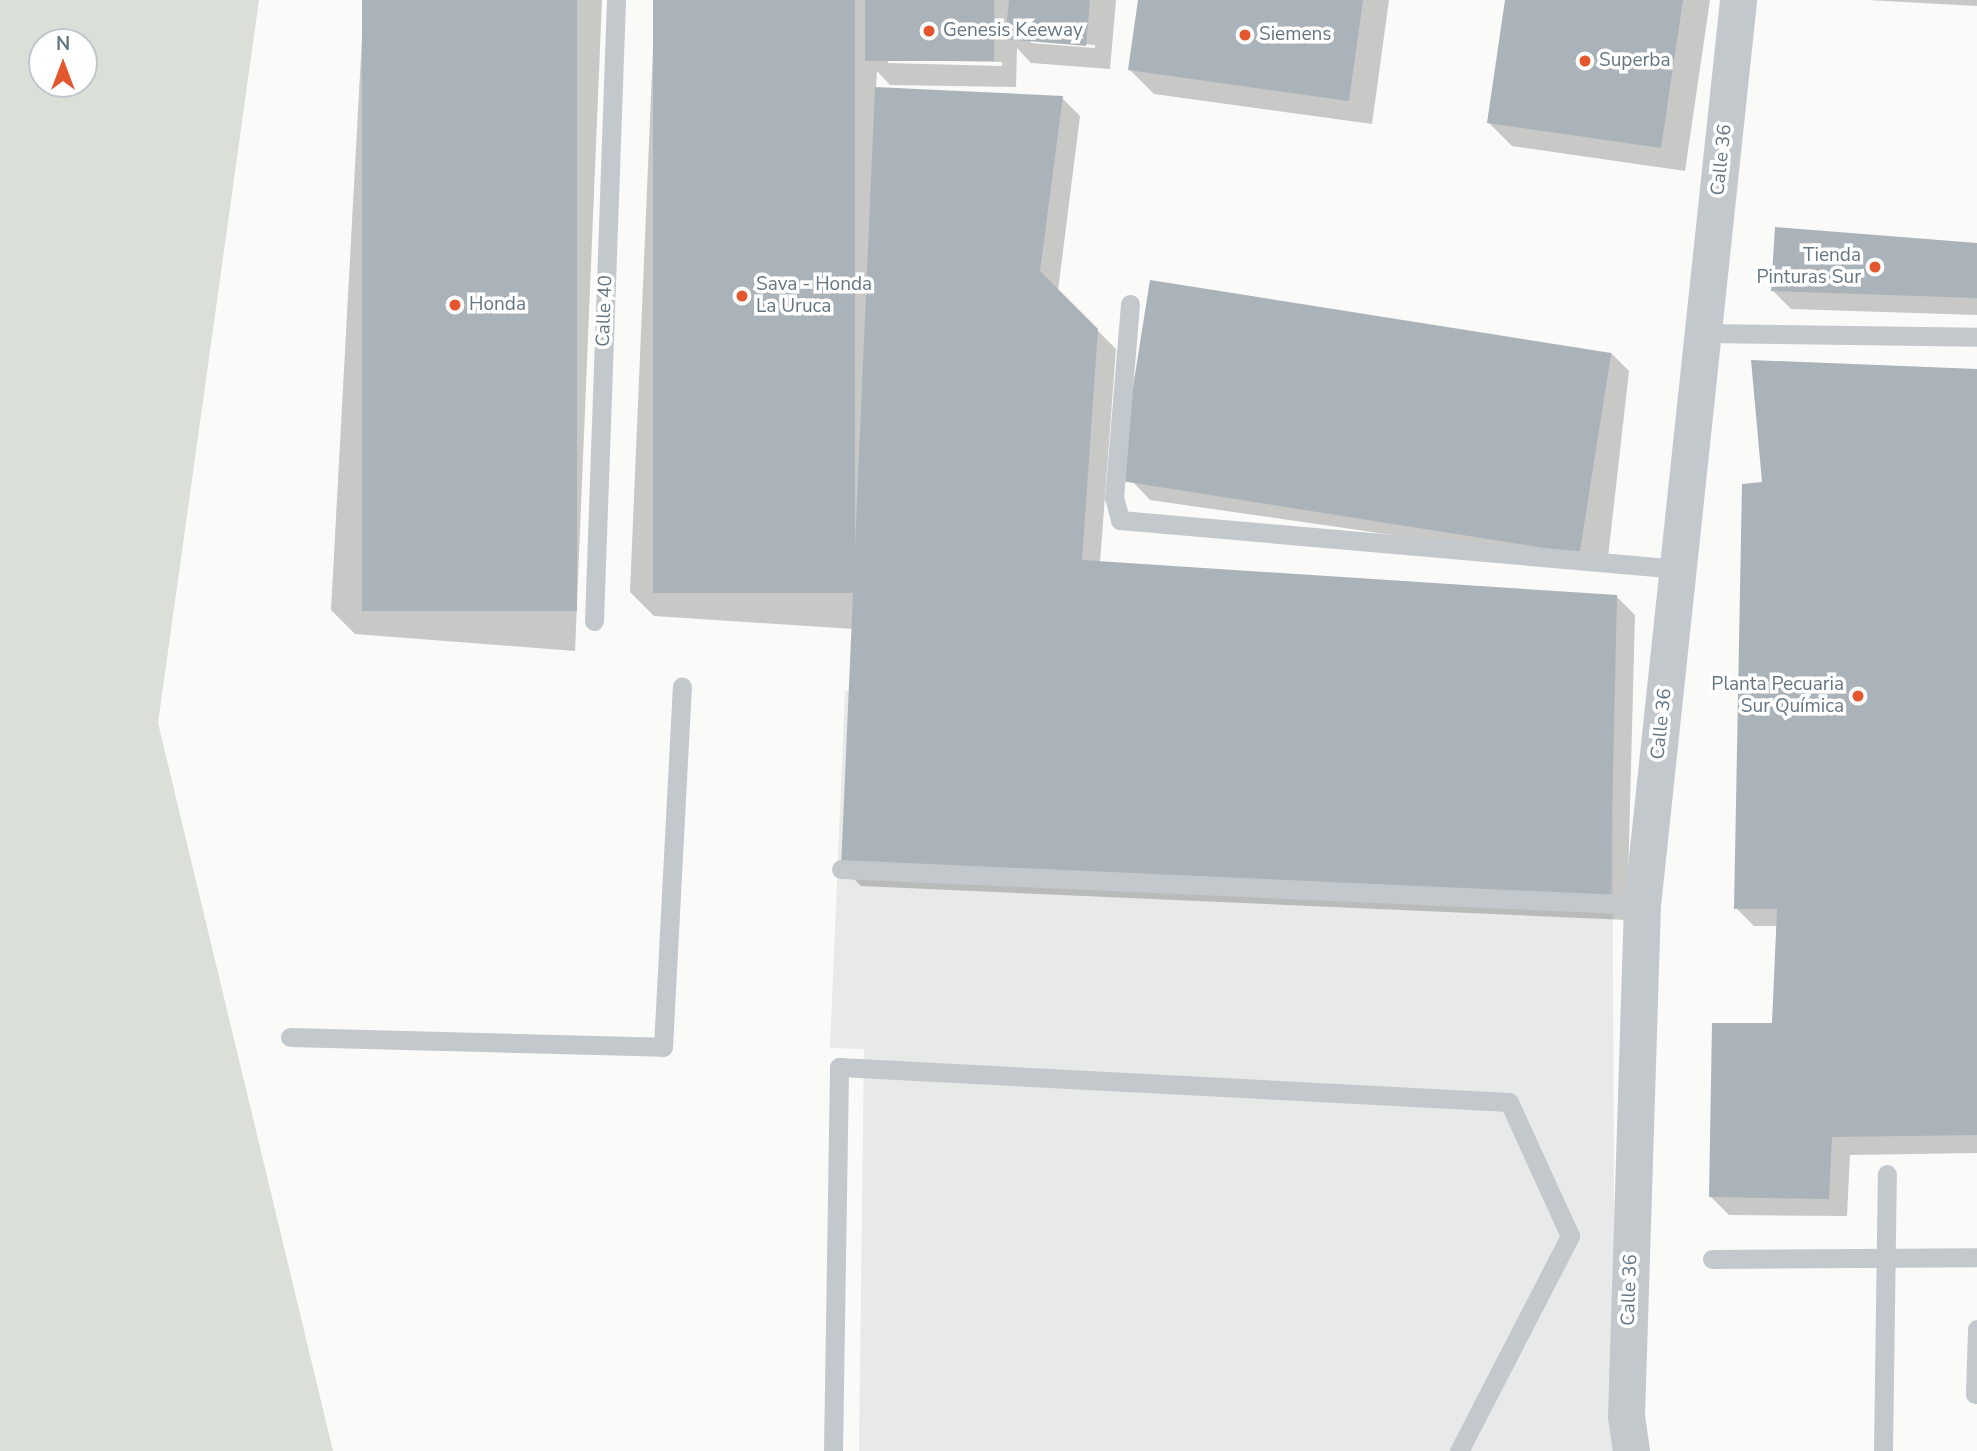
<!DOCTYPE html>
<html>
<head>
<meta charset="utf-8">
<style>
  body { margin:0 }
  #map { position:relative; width:1977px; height:1451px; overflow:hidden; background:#fafaf8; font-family:"Nunito Sans",sans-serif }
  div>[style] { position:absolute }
  .built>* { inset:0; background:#e8e9e9 }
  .green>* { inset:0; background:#dadfd7 }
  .shadow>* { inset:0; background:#0003 }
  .building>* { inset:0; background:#aab3b9; transform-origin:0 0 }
  .service>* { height:19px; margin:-9.5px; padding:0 9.5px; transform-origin:9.5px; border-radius:9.5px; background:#c3c8cc }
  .minor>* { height:37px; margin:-18.5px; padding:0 18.5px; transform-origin:18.5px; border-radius:18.5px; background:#c3c8cc }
  .dots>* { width:19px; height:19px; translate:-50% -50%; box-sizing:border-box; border:4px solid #fff; border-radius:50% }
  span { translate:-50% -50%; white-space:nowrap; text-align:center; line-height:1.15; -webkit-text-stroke:7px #fff; paint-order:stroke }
  .poi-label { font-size:19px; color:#657683 }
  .left { translate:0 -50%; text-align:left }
  .right { translate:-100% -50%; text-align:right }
  .street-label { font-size:19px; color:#657683 }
  .north { position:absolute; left:28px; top:28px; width:70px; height:70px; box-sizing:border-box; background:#fff; border:2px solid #c1c8cd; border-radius:50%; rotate:0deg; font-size:19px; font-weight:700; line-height:28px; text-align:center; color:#657683 }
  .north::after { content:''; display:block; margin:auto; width:24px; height:32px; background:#e4572e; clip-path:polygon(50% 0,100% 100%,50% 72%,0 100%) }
</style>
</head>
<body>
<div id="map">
  <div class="built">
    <div style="clip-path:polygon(845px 691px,1612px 722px,1615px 1451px,859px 1451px,864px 1049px,830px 1048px)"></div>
  </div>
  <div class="green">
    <div style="clip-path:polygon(evenodd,0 0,259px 0,158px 723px,333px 1451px,0 1451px,0 0,42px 42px,84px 42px,84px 84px,42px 84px,42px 42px)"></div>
  </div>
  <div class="shadow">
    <div style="clip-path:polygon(364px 0,602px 0,575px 651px,355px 634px,331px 610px)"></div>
    <div style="clip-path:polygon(evenodd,655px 0,1116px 0,1110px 69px,1031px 63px,1017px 48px,1016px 87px,890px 85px,877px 71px,876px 89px,1062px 98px,1080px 116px,1058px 291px,1116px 349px,1100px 563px,1616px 596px,1635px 615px,1627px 920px,861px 886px,843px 868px,853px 629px,654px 616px,630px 592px,655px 0,1031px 40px,1095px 45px,1095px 48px,1031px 43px,1031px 40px,655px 0,888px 60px,1002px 62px,1002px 66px,888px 63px,888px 60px)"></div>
    <div style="clip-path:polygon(1139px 0,1389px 0,1372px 124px,1154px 94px,1130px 70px)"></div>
    <div style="clip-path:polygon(1507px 0,1710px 0,1685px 171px,1512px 146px,1488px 122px)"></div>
    <div style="clip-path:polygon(1867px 0,1977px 0,1977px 6px)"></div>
    <div style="clip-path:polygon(1977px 245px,1977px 315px,1791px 309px,1773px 291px)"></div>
    <div style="clip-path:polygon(1611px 353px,1629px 371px,1607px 566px,1150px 500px,1132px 481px)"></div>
    <div style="clip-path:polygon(1977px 371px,1977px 1153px,1850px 1155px,1847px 1216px,1729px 1215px,1711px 1197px,1773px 1025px,1778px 926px,1754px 926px,1736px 908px,1764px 484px)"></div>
  </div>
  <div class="building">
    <div style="left:362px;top:0;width:215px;height:611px"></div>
    <div style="left:653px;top:0;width:202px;height:593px"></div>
    <div style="left:865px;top:0;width:129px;height:61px"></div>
    <div style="clip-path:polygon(1009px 0,1090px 0,1086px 46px,1005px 39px)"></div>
    <div style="clip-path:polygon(1138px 0,1363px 0,1349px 101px,1128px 70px)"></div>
    <div style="clip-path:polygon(1505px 0,1683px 0,1661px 148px,1487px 123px)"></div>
    <div style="clip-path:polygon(875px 87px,1063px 96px,1040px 271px,1098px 329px,1082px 560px,1617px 595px,1610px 903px,841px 869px)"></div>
    <div style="clip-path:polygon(1775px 227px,1977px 243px,1977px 298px,1771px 291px)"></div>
    <div style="left:1150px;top:280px;width:467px;height:203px;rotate:9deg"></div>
    <div style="clip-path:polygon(1751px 360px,1977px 369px,1977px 1135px,1832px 1137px,1829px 1199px,1709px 1197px,1712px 1023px,1772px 1023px,1777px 909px,1734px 909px,1742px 484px,1762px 482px)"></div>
  </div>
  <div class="service">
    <div style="left:1130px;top:304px;width:194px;rotate:94.7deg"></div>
    <div style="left:1114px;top:497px;width:24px;rotate:75deg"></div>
    <div style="left:1120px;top:520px;width:561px;rotate:5.01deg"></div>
    <div style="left:1704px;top:333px;width:273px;rotate:0.8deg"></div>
    <div style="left:594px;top:621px;width:621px;rotate:-87.97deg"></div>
    <div style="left:841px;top:869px;width:802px;rotate:2.57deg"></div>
    <div style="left:290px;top:1037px;width:373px;rotate:1.5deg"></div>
    <div style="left:663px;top:1047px;width:361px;rotate:-87deg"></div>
    <div style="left:1712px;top:1259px;width:265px;rotate:-0.4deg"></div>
    <div style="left:1975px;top:1394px;width:65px;rotate:-88.2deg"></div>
    <div style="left:833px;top:1451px;width:384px;rotate:-89.1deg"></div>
    <div style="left:839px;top:1067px;width:671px;rotate:2.99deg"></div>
    <div style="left:1509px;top:1102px;width:147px;rotate:65.5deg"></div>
    <div style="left:1570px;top:1236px;width:242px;rotate:117.3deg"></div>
    <div style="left:1883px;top:1451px;width:277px;rotate:-89.2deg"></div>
  </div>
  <div class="minor">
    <div style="left:1631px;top:1451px;width:35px;rotate:-98deg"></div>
    <div style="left:1626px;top:1416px;width:511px;rotate:-88.21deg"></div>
    <div style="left:1642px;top:905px;width:910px;rotate:-83.94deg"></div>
  </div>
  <div class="dots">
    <div style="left:929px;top:31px;background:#e4572e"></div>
    <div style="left:1245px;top:35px;background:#e4572e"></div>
    <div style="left:1585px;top:61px;background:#e4572e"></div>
    <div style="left:1875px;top:267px;background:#e4572e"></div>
    <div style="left:742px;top:296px;background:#e4572e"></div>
    <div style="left:455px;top:305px;background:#e4572e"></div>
    <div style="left:1858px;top:696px;background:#e4572e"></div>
  </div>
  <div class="poi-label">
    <span class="left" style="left:943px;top:31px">Genesis Keeway</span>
    <span class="left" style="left:1259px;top:35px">Siemens</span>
    <span class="left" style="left:1599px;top:61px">Superba</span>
    <span class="right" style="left:1861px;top:267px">Tienda<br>Pinturas Sur</span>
    <span class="left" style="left:756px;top:296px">Sava - Honda<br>La Uruca</span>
    <span class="left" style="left:469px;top:305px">Honda</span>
    <span class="right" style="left:1844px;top:696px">Planta Pecuaria<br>Sur Química</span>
  </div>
  <div class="street-label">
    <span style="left:1722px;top:160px;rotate:-84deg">Calle 36</span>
    <span style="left:605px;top:311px;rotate:-88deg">Calle 40</span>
    <span style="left:1662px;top:724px;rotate:-84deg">Calle 36</span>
    <span style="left:1630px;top:1290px;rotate:-88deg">Calle 36</span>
  </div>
  <div class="north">N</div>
</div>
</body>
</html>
